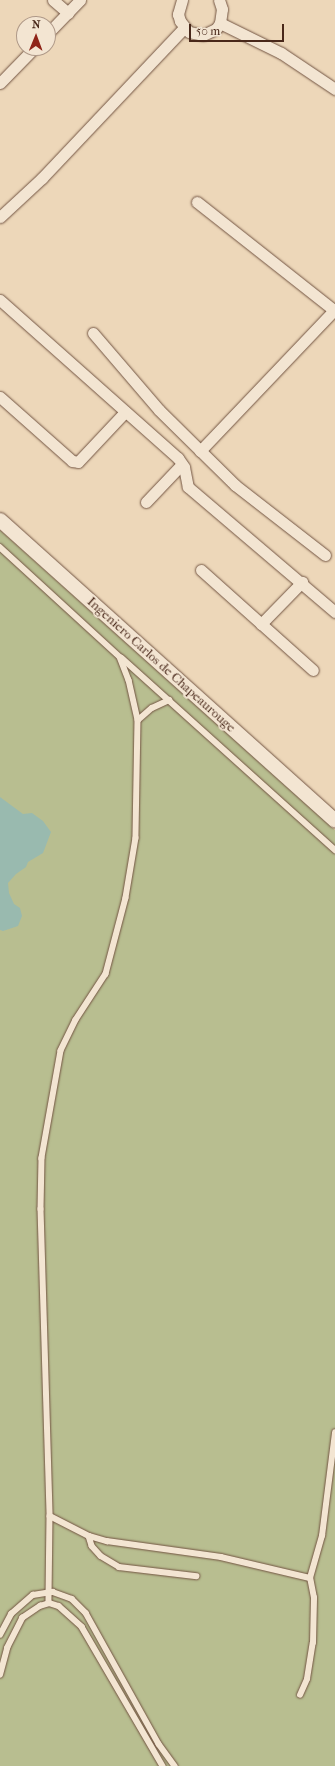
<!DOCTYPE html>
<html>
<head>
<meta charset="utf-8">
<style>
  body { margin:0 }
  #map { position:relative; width:335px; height:1766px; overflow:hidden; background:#edd7b9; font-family:"IM FELL French Canon",serif }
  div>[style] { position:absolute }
  .green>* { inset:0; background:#b8be90 }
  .water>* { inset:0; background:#99baaf }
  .roads { filter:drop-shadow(0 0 1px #725442) drop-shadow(0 0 1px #725442) }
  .service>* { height:5.5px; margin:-2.75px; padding:0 2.75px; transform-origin:2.75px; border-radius:2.75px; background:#f3e5d2 }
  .minor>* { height:11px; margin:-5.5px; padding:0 5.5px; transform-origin:5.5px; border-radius:5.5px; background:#f3e5d2 }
  .tertiary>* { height:14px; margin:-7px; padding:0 7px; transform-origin:7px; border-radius:7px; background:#f3e5d2 }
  span { translate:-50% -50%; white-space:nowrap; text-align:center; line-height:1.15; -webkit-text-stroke:3.5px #f3e5d2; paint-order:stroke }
  .street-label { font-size:13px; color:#49281a }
  .north { position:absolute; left:16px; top:16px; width:40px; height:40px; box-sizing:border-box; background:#f3e5d2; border:1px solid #af9988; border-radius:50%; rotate:1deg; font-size:11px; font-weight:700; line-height:16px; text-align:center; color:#49281a }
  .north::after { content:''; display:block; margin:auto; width:14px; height:18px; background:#8f2418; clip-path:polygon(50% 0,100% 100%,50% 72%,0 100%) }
  .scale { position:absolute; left:189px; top:24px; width:95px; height:18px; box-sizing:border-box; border:2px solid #49281a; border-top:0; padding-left:5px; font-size:12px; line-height:14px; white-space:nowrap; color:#49281a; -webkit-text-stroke:3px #f3e5d2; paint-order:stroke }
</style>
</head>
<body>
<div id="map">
  <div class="green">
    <div style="clip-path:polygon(0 530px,335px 830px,335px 1766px,0 1766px)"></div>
  </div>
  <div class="water">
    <div style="clip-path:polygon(0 797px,23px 814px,32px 813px,43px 821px,51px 832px,43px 853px,28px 862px,26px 867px,16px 874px,8px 883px,9px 893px,14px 904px,20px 908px,22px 916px,18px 926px,3px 931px,0 930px)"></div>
  </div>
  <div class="roads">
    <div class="service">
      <div style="left:0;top:547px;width:163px;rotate:42.5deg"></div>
      <div style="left:120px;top:657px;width:25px;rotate:69deg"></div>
      <div style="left:129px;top:680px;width:41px;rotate:77.3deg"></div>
      <div style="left:138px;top:720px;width:118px;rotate:91deg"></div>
      <div style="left:136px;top:838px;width:61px;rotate:99.5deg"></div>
      <div style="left:126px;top:898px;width:79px;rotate:104.7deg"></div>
      <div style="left:106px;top:974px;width:55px;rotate:123.1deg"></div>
      <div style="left:76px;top:1020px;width:34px;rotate:116deg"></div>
      <div style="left:61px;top:1051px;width:109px;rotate:100.1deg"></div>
      <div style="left:42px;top:1158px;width:51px;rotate:91.1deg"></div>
      <div style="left:41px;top:1209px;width:307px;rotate:88.3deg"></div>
      <div style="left:50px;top:1516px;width:87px;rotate:90.7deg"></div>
      <div style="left:122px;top:658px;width:287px;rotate:42deg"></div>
      <div style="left:138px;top:720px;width:18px;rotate:-41deg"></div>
      <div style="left:152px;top:708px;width:19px;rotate:-25deg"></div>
      <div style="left:50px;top:1516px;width:44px;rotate:27.1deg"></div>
      <div style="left:89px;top:1536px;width:19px;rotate:16deg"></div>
      <div style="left:107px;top:1541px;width:115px;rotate:8deg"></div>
      <div style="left:221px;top:1557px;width:91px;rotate:13.3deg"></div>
      <div style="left:310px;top:1578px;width:44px;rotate:-74.1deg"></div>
      <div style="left:322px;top:1536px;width:104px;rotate:-82.8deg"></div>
      <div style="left:89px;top:1536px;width:10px;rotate:73deg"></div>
      <div style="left:92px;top:1546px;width:13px;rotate:48deg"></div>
      <div style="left:101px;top:1556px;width:21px;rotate:31deg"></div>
      <div style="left:119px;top:1567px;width:78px;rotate:6.7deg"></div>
      <div style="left:0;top:1635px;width:24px;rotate:-62deg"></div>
      <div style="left:11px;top:1614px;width:29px;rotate:-41deg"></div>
      <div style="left:33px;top:1595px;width:20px;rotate:-9deg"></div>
      <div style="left:53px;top:1592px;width:20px;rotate:20deg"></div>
      <div style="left:72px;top:1599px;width:20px;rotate:45deg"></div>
      <div style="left:86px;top:1613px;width:150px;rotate:60.9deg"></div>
      <div style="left:159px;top:1744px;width:27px;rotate:54deg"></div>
      <div style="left:0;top:1675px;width:28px;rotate:-75deg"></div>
      <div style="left:7px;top:1648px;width:34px;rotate:-63deg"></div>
      <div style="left:22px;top:1618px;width:22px;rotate:-34deg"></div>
      <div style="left:40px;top:1606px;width:9px;rotate:-18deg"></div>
      <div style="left:49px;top:1603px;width:10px;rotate:17deg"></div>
      <div style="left:59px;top:1606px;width:31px;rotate:42deg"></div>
      <div style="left:82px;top:1627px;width:161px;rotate:59.8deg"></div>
      <div style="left:300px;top:1695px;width:17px;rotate:-66deg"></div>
      <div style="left:307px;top:1679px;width:36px;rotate:-81deg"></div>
      <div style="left:313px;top:1643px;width:45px;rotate:-88.7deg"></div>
      <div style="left:314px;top:1598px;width:20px;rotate:-101deg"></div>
    </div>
    <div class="minor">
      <div style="left:53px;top:0;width:20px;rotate:41deg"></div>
      <div style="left:182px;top:0;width:15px;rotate:106deg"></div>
      <div style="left:178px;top:14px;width:7px;rotate:74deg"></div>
      <div style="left:180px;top:21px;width:14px;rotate:51deg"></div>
      <div style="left:189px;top:32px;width:14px;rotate:12deg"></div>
      <div style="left:203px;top:35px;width:14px;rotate:-25deg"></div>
      <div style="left:216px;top:29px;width:7px;rotate:-56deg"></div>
      <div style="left:220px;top:23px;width:14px;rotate:-82deg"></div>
      <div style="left:222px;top:9px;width:9px;rotate:-108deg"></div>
      <div style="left:220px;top:23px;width:68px;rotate:26.2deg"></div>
      <div style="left:281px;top:53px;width:65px;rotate:33.7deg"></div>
      <div style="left:48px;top:33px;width:46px;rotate:-45.9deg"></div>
      <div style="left:0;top:83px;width:49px;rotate:-45.8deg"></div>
      <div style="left:197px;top:202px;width:176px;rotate:38.3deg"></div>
      <div style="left:0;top:217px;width:57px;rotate:-42.9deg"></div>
      <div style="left:42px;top:178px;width:207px;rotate:-46.6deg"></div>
      <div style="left:0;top:300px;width:238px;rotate:41.6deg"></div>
      <div style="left:178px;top:458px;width:11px;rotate:56deg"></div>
      <div style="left:184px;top:467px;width:20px;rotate:79deg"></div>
      <div style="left:188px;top:487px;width:193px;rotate:40.4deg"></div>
      <div style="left:93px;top:333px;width:101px;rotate:49.4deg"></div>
      <div style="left:159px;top:410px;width:107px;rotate:44.6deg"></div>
      <div style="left:235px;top:485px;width:114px;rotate:37.9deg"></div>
      <div style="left:0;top:397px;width:96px;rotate:41.6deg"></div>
      <div style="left:72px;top:461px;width:6px;rotate:9deg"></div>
      <div style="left:78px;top:462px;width:69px;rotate:-46.8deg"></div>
      <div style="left:200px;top:451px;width:196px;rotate:-46.4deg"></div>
      <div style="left:146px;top:502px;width:52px;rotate:-46.5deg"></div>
      <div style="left:201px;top:570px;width:150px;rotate:41.8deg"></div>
      <div style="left:261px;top:624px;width:59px;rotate:-45.7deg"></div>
    </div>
    <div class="tertiary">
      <div style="left:0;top:520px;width:450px;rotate:41.9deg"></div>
    </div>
  </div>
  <div class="street-label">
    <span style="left:161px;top:665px;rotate:42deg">Ingeniero Carlos de Chapeaurouge</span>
  </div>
  <div class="north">N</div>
  <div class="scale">50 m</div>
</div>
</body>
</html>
